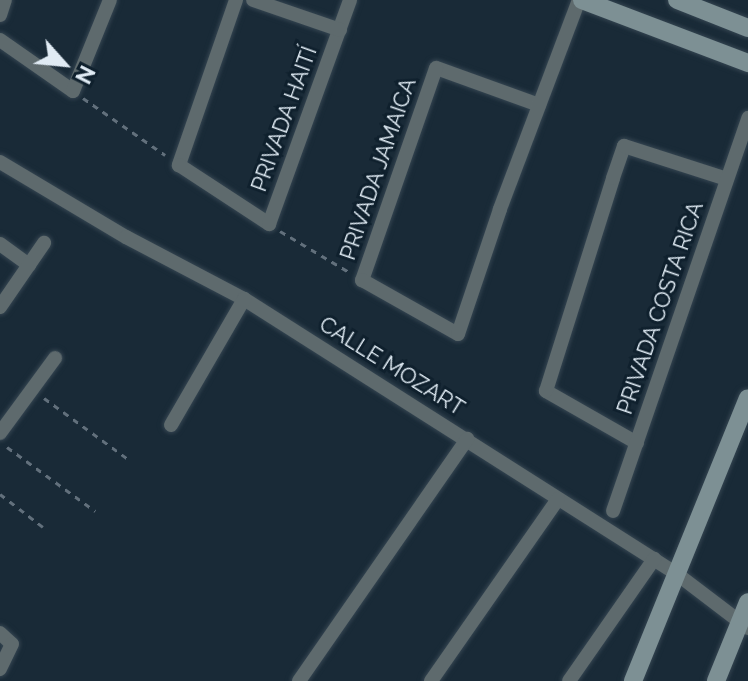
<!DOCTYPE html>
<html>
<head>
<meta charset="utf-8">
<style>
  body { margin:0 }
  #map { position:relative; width:748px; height:681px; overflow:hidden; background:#192a37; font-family:Raleway,sans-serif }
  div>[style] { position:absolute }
  .path>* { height:3px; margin-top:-1.5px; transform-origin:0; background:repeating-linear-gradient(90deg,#62707c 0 6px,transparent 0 12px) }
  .roads { filter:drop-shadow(0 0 2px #354551) drop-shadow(0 0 2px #354551) }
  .minor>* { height:14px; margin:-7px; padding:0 7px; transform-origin:7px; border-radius:7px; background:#5e6a6d }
  .secondary>* { height:18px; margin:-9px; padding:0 9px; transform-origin:9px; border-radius:9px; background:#7d9094 }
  span { translate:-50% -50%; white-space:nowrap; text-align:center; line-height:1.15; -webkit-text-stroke:6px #0f202d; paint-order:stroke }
  .street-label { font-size:22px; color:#e0ebf4 }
  .north { position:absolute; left:24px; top:24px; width:80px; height:80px; -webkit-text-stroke:6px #0f202d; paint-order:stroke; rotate:117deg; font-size:22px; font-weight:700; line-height:32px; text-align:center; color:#e0ebf4 }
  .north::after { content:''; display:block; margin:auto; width:28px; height:36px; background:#e0ebf4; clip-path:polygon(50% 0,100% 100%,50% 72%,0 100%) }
</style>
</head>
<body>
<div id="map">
  <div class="path">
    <div style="left:83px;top:98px;width:100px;rotate:34.8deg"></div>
    <div style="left:280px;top:231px;width:80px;rotate:30.7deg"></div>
    <div style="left:44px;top:398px;width:104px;rotate:36deg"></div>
    <div style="left:7px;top:447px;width:109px;rotate:36deg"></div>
    <div style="left:0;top:494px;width:54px;rotate:37.5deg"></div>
  </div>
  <div class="roads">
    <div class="minor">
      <div style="left:236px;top:0;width:175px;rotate:109.1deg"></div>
      <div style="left:179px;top:165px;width:108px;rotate:33.2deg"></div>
      <div style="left:269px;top:224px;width:238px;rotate:-70.1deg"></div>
      <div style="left:253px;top:0;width:92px;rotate:19deg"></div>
      <div style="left:0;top:15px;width:16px;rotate:-72deg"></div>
      <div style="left:0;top:40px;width:89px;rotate:34.9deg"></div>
      <div style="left:73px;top:91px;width:98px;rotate:-67.9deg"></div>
      <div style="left:539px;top:105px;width:109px;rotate:-160.2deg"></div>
      <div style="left:436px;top:68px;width:225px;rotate:109.2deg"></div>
      <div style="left:362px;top:280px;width:110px;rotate:29.4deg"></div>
      <div style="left:458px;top:334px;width:132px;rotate:-71.4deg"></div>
      <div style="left:500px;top:209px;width:223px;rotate:-69.3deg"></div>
      <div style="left:0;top:162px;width:147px;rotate:30.8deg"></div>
      <div style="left:126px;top:237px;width:133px;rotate:27.7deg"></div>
      <div style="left:244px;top:299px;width:513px;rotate:32.42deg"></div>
      <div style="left:677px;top:574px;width:89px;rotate:37.3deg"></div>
      <div style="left:0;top:244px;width:36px;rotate:36deg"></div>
      <div style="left:0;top:307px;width:78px;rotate:-55.5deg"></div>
      <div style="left:171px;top:425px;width:146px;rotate:-59.9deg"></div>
      <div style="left:0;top:433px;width:93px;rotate:-53.7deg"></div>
      <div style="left:637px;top:443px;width:105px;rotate:-150.3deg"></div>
      <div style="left:546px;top:391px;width:223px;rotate:-72.5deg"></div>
      <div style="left:613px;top:178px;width:34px;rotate:-71deg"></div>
      <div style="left:624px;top:146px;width:108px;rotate:17.8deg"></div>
      <div style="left:613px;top:511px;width:416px;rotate:-71deg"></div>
      <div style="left:0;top:633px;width:16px;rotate:43deg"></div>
      <div style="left:12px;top:644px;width:28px;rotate:116deg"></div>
      <div style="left:299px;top:681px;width:295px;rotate:-55.2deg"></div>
      <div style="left:431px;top:681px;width:222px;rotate:-55.1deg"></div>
      <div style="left:569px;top:681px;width:149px;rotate:-55.1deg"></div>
    </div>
    <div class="secondary">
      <div style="left:582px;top:0;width:178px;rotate:20.8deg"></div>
      <div style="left:677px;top:0;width:76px;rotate:21.5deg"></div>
      <div style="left:633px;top:681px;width:305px;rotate:-67.9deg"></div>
      <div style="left:716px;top:681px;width:85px;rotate:-67.9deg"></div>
    </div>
  </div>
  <div class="street-label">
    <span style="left:284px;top:119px;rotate:-70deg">PRIVADA HAITÍ</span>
    <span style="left:378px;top:169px;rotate:-71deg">PRIVADA JAMAICA</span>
    <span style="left:660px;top:308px;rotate:-71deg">PRIVADA COSTA RICA</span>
    <span style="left:392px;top:366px;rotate:32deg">CALLE MOZART</span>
  </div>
  <div class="north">N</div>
</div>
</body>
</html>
